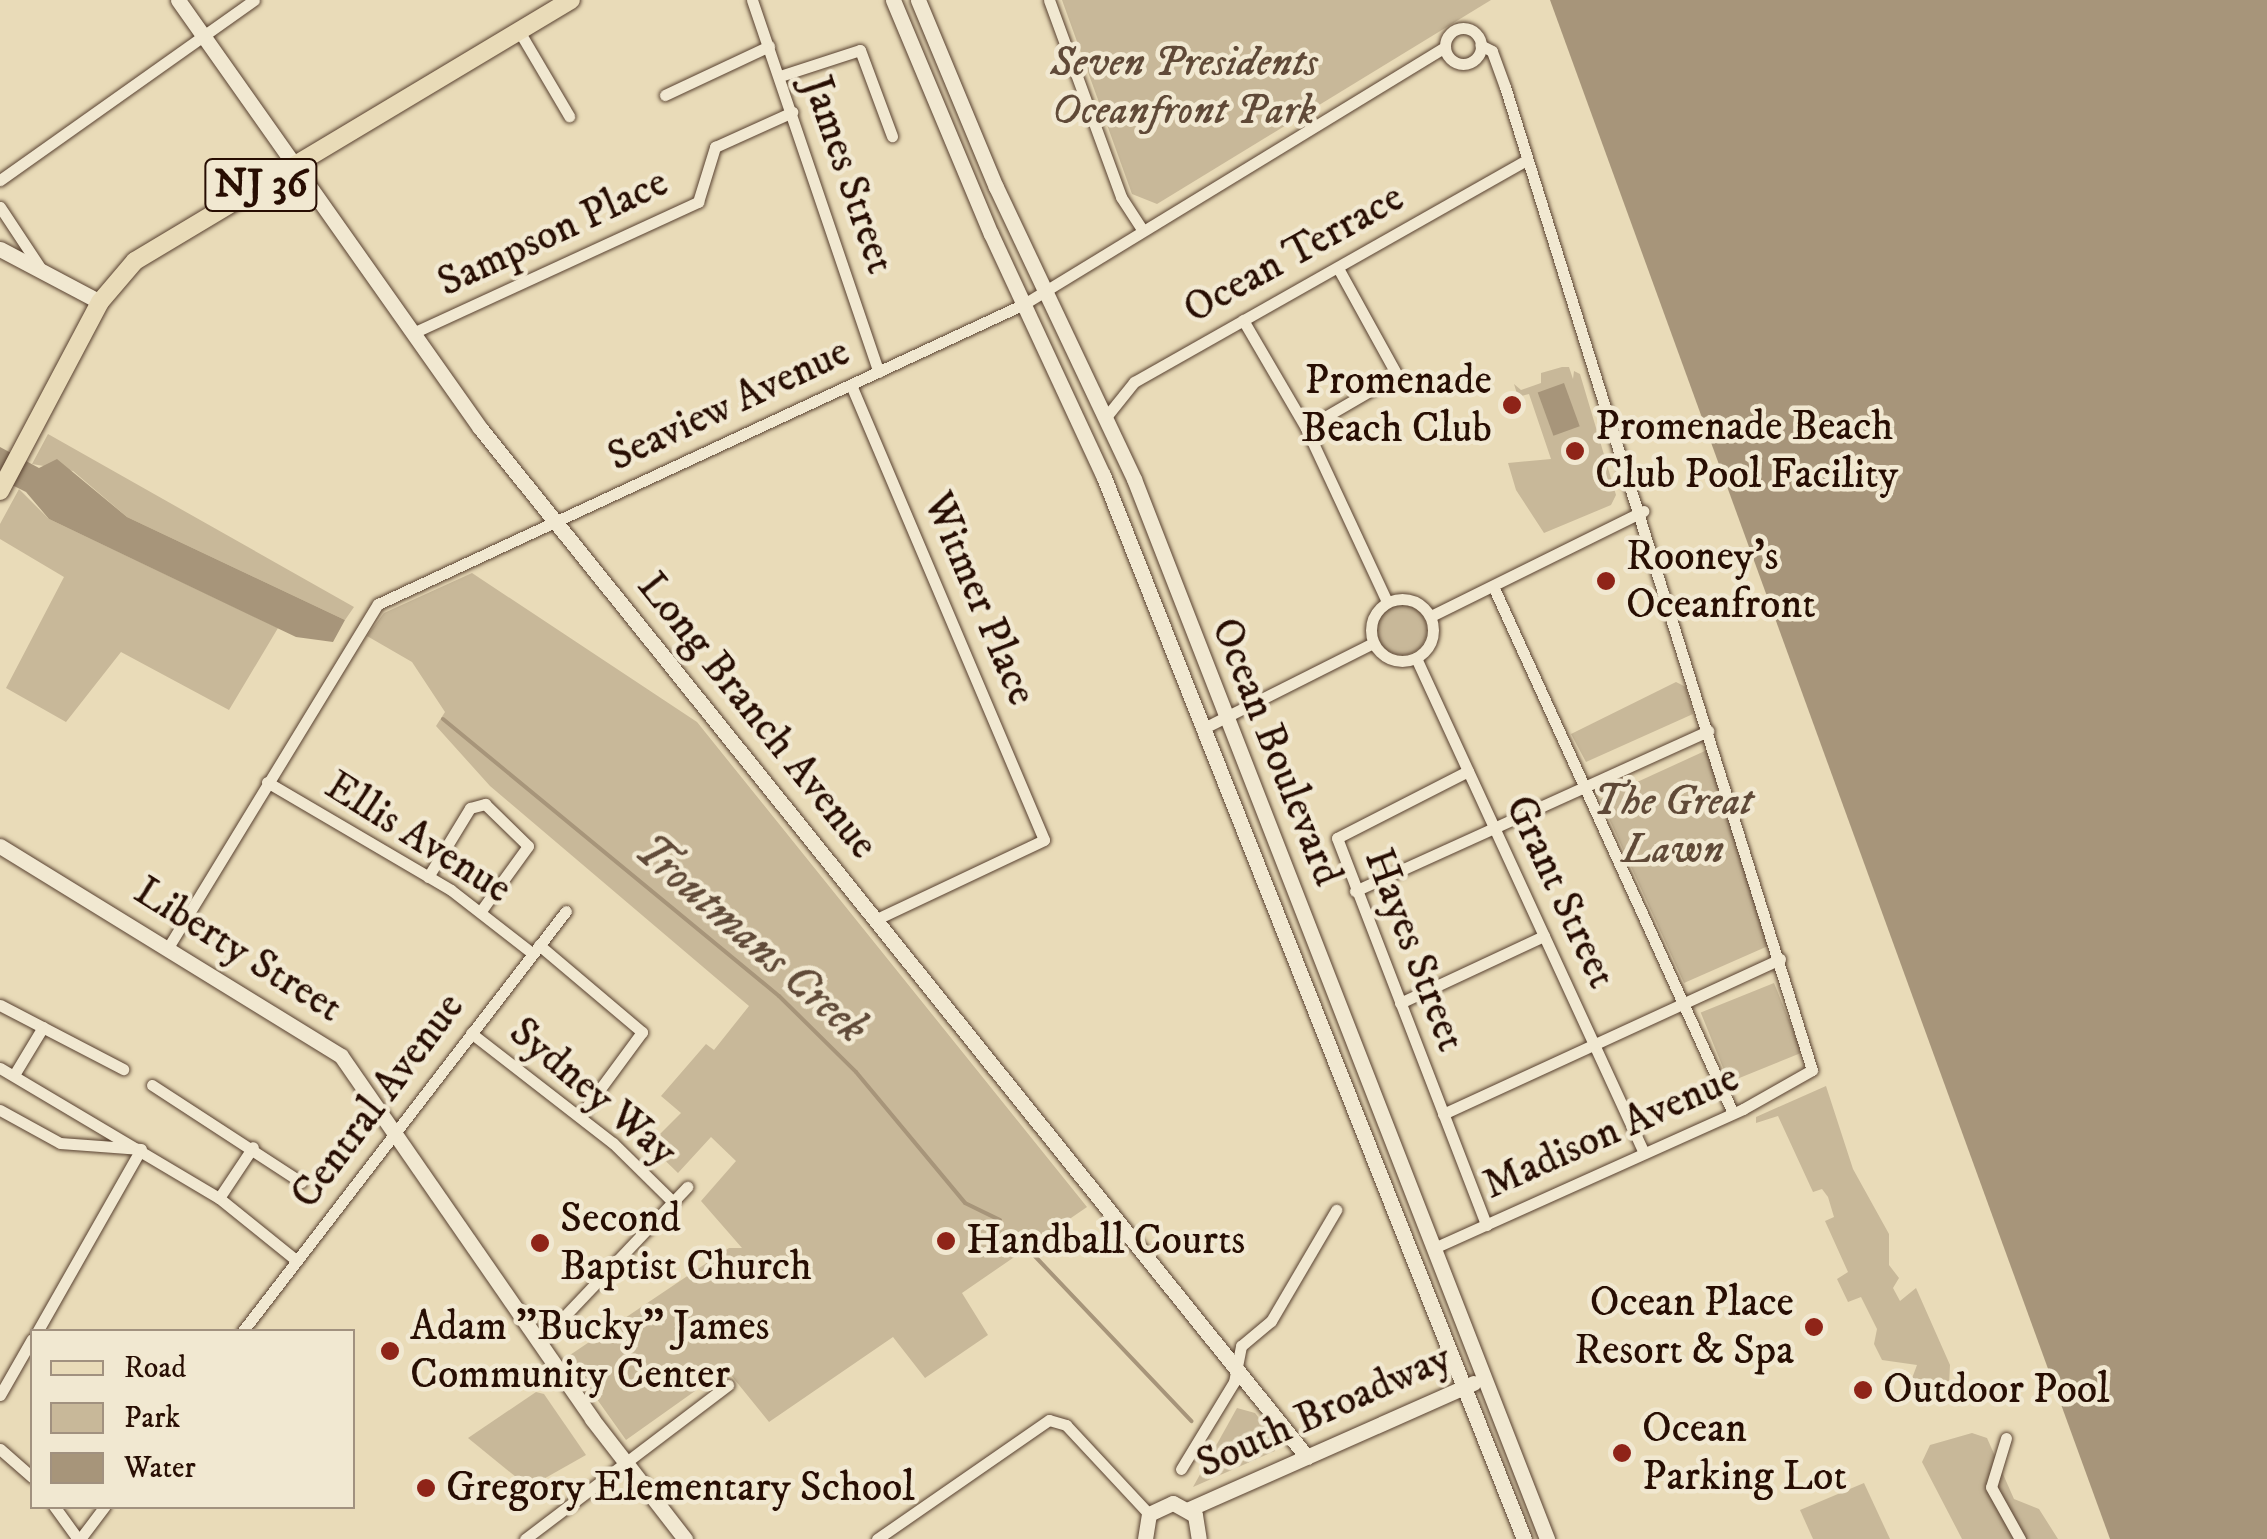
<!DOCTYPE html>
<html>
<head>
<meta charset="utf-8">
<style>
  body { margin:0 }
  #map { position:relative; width:2267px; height:1539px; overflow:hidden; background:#e9dbb8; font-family:"IM FELL DW Pica",serif }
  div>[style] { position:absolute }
  .green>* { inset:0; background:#c8b899; transform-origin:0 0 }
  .round { border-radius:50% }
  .water>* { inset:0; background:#a7957a; transform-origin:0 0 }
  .stream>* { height:4px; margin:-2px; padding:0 2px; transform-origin:2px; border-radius:2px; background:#a7957a }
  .roads { filter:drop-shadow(0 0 2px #584130) drop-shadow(0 0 2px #584130) }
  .street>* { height:11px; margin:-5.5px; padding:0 5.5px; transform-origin:5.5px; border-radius:5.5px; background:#f1e8d1 }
  .street>.ring { margin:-5.5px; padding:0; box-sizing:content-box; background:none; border:11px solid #f1e8d1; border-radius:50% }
  .secondary>* { height:15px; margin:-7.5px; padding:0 7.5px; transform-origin:7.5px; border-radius:7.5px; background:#f1e8d1 }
  .primary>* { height:18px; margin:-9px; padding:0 9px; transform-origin:9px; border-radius:9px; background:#e9dbb8 }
  .dots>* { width:28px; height:28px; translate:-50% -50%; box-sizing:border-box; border:5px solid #f1e8d1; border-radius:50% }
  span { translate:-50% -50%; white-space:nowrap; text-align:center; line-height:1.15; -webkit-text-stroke:9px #f1e8d1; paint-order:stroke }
  .shield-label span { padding:2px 8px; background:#f1e8d1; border:2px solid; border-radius:8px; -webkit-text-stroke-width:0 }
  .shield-label { font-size:40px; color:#280e03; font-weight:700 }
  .park-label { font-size:42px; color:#604a38; font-style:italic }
  .street-label { font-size:42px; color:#280e03 }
  .poi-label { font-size:42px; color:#280e03 }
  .right { translate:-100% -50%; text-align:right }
  .left { translate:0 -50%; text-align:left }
  .water-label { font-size:45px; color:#614b39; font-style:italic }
  .legend { position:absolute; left:30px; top:1329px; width:325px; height:180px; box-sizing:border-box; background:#f1e8d1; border:2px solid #a1917f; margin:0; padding:12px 18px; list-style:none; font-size:30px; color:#280e03 }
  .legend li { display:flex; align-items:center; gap:20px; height:50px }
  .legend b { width:50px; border:2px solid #a1917f }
</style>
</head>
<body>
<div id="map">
  <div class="green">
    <div style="clip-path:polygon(1062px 0,1491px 0,1157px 204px,1132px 194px)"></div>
    <div style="clip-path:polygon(1562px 367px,1569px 367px,1573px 379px,1574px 371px,1580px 374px,1616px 495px,1611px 505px,1544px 533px,1516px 490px,1508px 463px,1551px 459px,1529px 394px,1518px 397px,1514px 384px,1521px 390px,1541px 383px,1541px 373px)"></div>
    <div style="clip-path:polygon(48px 434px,354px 607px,345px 620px,127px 517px,73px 471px,32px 464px)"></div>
    <div style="clip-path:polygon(19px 489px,49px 519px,278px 628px,229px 710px,121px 652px,66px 722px,6px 688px,64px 577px,0 539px,0 524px)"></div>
    <div style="clip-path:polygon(472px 573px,697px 722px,1087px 1207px,962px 1293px,988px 1335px,925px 1378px,893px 1337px,769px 1422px,726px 1369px,626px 1440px,567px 1357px,729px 1248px,742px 1248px,701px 1201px,736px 1161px,711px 1137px,678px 1173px,649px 1145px,681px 1113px,661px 1096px,706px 1044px,714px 1050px,749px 1006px,490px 786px,436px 726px,445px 712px,412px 662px,367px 636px,384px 613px)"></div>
    <div class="round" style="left:1377px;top:605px;width:50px;height:50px"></div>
    <div style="clip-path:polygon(1676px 682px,1686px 687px,1693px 714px,1586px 762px,1571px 734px)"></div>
    <div style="clip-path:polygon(1707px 750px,1768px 946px,1684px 983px,1600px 799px)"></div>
    <div style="left:1774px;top:983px;width:75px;height:79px;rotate:68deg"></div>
    <div style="clip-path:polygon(1826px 1086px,1853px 1169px,1889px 1234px,1889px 1265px,1899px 1278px,1893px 1288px,1900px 1301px,1916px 1288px,1950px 1365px,1949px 1386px,1905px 1397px,1917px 1365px,1882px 1360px,1874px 1344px,1877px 1329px,1861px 1297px,1848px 1302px,1837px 1279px,1848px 1272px,1825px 1221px,1834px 1217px,1828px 1197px,1822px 1189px,1813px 1192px,1778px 1116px,1756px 1123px,1756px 1117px)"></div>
    <div style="clip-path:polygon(536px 1392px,544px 1394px,586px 1455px,540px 1481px,516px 1477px,468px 1438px)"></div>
    <div style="clip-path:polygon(1237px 1408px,1255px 1413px,1275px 1439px,1275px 1451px,1193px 1487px)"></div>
    <div style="clip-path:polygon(1972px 1433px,1987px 1438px,2014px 1499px,2039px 1509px,2058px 1539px,1962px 1539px,1922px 1462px,1930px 1445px)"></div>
    <div style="clip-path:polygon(1864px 1483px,1890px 1539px,1813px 1539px,1800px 1510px)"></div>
  </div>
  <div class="water">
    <div style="clip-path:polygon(1550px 0,2267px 0,2267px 1539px,2110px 1539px)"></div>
    <div style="left:1564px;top:383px;width:46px;height:28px;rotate:70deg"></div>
    <div style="clip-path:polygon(0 447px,39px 468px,57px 459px,127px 517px,345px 620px,333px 642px,296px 637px,49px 519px,26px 492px,0 479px)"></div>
  </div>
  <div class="stream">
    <div style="left:443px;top:719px;width:435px;rotate:39.5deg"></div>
    <div style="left:779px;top:996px;width:108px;rotate:44.6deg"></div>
    <div style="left:856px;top:1072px;width:170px;rotate:50.2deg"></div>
    <div style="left:965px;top:1203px;width:39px;rotate:26deg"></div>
    <div style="left:1029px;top:1250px;width:236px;rotate:46.5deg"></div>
  </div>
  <div class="roads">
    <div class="street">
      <div style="left:752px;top:0;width:393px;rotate:71.2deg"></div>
      <div style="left:1049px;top:0;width:210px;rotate:69.9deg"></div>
      <div style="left:1121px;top:197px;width:37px;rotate:57deg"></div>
      <div class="ring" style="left:1445px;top:28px;width:25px;height:25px"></div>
      <div style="left:519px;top:31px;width:99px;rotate:59.5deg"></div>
      <div style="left:780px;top:76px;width:84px;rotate:-18deg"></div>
      <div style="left:860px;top:50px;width:92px;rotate:69.6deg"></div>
      <div style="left:665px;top:95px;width:115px;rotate:-25.2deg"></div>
      <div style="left:0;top:180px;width:311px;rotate:-35.3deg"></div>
      <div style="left:0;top:207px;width:71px;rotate:56.5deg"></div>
      <div style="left:1243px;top:320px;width:125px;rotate:59.7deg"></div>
      <div style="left:1306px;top:428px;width:192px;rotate:65deg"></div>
      <div style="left:413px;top:333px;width:314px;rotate:-24.7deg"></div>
      <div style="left:698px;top:202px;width:58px;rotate:-72.8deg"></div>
      <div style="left:715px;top:147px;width:85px;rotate:-24.4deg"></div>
      <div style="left:851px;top:385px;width:494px;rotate:67deg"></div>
      <div style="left:1044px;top:840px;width:185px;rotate:154.7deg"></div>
      <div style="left:1106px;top:417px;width:45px;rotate:-51.3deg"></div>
      <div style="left:1134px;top:382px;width:449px;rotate:-29.5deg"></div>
      <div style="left:1306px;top:428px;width:105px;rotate:-30.2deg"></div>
      <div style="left:1397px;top:375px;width:122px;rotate:-118.9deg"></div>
      <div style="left:1493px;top:586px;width:579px;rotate:65.52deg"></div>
      <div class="ring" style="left:1371px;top:599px;width:51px;height:51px"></div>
      <div style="left:1431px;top:616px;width:237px;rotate:-26.3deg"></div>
      <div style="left:1416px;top:658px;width:545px;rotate:65.27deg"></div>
      <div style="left:1204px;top:728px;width:189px;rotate:-26.7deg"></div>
      <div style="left:1468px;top:771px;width:147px;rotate:152.9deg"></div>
      <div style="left:1337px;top:838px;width:415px;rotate:68.9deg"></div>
      <div style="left:267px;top:782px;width:213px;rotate:30.4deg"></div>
      <div style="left:451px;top:890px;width:103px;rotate:37.9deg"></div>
      <div style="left:428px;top:877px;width:81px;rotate:-58.7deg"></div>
      <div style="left:470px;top:808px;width:16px;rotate:-15deg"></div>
      <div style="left:485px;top:804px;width:60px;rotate:44.3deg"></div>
      <div style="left:528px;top:846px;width:80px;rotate:125.9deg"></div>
      <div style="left:1355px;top:891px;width:388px;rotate:-24.4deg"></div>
      <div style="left:539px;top:945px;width:135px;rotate:40.2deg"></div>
      <div style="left:642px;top:1032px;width:104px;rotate:126.4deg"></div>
      <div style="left:169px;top:946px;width:401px;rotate:-58.6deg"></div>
      <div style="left:378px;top:604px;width:712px;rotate:-24.91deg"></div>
      <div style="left:1024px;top:304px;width:493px;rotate:-31.4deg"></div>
      <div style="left:1400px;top:1003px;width:159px;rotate:-25deg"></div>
      <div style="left:0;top:1005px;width:139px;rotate:27.5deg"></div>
      <div style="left:471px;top:1033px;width:180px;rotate:37.8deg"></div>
      <div style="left:613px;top:1143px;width:84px;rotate:44.5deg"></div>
      <div style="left:0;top:1068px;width:255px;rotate:30.7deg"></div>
      <div style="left:219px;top:1198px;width:100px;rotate:38.9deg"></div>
      <div style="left:14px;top:1075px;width:56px;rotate:-58.9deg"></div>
      <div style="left:152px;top:1085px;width:178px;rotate:33.1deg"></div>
      <div style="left:0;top:1110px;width:68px;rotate:28.8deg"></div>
      <div style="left:60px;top:1143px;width:81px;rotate:4.2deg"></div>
      <div style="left:1443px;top:1114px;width:371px;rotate:-24.7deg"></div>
      <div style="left:219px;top:1198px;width:61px;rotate:-56.3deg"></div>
      <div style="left:1434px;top:1248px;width:339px;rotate:-24.2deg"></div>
      <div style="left:1743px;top:1109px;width:79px;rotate:-29.5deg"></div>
      <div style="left:1812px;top:1070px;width:1030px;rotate:-107.34deg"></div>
      <div style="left:1505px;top:87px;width:38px;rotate:-110deg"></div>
      <div style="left:1492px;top:51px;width:13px;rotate:-153deg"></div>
      <div style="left:37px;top:1332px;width:210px;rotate:-60.4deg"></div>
      <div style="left:242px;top:1332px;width:531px;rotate:-52.42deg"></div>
      <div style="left:540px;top:1342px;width:214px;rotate:-46.5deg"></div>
      <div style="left:0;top:1395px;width:64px;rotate:-60.3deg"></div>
      <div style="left:2006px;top:1438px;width:51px;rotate:107deg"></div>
      <div style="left:1991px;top:1487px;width:60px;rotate:60.9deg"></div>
      <div style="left:0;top:1449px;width:43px;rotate:41.2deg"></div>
      <div style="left:1181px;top:1469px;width:102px;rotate:-58.7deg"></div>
      <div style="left:1234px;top:1382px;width:37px;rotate:-79deg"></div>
      <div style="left:1241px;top:1346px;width:39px;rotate:-40deg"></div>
      <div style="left:1271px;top:1321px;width:129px;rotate:-59.6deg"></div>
      <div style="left:54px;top:1506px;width:41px;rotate:54deg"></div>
      <div style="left:80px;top:1539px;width:41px;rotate:-52.9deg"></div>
      <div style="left:525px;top:1539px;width:255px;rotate:-37.2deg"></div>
      <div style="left:877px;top:1539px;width:209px;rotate:-34.7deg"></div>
      <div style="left:1049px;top:1420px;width:18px;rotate:16deg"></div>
      <div style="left:1066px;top:1425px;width:122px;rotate:47deg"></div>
    </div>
    <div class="secondary">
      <div style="left:178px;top:0;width:524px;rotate:54.79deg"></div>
      <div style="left:480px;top:428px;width:1320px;rotate:51.21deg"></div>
      <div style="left:893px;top:0;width:254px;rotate:67.3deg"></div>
      <div style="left:991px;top:234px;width:266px;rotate:65.1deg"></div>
      <div style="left:1103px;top:475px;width:1144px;rotate:68.41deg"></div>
      <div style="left:918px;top:0;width:203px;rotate:67.4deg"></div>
      <div style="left:996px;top:187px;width:323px;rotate:64.7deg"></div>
      <div style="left:1134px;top:479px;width:1138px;rotate:68.71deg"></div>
      <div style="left:0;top:249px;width:113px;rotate:27.9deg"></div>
      <div style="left:0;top:846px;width:400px;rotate:31.6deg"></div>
      <div style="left:341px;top:1056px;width:441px;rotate:55.3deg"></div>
      <div style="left:592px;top:1419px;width:152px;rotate:52.2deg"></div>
      <div style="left:1189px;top:1509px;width:311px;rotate:-23.9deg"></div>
      <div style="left:1145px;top:1539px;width:25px;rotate:-81deg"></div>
      <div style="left:1149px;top:1514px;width:26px;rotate:-25deg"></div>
      <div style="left:1173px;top:1503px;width:25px;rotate:29deg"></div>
      <div style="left:1195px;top:1515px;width:24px;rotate:81deg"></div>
    </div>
    <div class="primary">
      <div style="left:0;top:491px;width:214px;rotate:-62.1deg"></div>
      <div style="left:100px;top:302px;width:54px;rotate:-49.5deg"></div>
      <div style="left:135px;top:261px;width:508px;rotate:-30.91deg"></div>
    </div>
  </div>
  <div class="dots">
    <div style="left:1512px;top:405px;background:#8f2418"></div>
    <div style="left:1575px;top:451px;background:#8f2418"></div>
    <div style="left:1606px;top:581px;background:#8f2418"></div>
    <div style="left:946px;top:1241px;background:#8f2418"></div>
    <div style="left:540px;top:1243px;background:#8f2418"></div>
    <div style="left:1814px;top:1327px;background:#8f2418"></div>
    <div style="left:390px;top:1351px;background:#8f2418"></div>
    <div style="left:1863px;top:1390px;background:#8f2418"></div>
    <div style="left:1622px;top:1453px;background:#8f2418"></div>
    <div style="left:426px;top:1488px;background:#8f2418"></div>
  </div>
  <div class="shield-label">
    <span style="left:261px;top:185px">NJ 36</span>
  </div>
  <div class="park-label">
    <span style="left:1184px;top:87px">Seven Presidents<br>Oceanfront Park</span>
    <span style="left:1673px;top:826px">The Great<br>Lawn</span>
  </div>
  <div class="street-label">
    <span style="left:848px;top:175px;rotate:71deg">James Street</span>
    <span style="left:553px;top:233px;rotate:-25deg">Sampson Place</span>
    <span style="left:1294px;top:254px;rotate:-29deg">Ocean Terrace</span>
    <span style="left:729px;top:405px;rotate:-25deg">Seaview Avenue</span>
    <span style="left:979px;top:599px;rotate:67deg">Witmer Place</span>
    <span style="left:757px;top:716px;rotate:51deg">Long Branch Avenue</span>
    <span style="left:1276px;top:752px;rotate:68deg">Ocean Boulevard</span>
    <span style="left:418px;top:838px;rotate:32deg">Ellis Avenue</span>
    <span style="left:1560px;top:892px;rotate:65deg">Grant Street</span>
    <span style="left:238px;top:950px;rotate:32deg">Liberty Street</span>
    <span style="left:1414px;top:950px;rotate:69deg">Hayes Street</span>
    <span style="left:593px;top:1092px;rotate:40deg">Sydney Way</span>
    <span style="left:378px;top:1101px;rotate:-53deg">Central Avenue</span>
    <span style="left:1611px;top:1132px;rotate:-24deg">Madison Avenue</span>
    <span style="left:1324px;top:1411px;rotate:-24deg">South Broadway</span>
  </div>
  <div class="poi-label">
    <span class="right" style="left:1492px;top:405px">Promenade<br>Beach Club</span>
    <span class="left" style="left:1595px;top:451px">Promenade Beach<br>Club Pool Facility</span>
    <span class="left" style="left:1626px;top:581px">Rooney's<br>Oceanfront</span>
    <span class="left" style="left:560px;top:1243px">Second<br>Baptist Church</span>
    <span class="left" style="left:966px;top:1241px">Handball Courts</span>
    <span class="right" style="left:1794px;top:1327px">Ocean Place<br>Resort &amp; Spa</span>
    <span class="left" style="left:410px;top:1351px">Adam "Bucky" James<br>Community Center</span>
    <span class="left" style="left:1883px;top:1390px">Outdoor Pool</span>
    <span class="left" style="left:1642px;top:1453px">Ocean<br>Parking Lot</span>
    <span class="left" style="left:446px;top:1488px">Gregory Elementary School</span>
  </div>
  <div class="water-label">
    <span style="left:750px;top:940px;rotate:41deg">Troutmans Creek</span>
  </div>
  <ul class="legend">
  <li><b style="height:12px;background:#e9dbb8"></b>Road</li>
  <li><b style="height:28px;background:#c8b899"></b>Park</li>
  <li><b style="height:28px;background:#a7957a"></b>Water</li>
  </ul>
</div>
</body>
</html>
